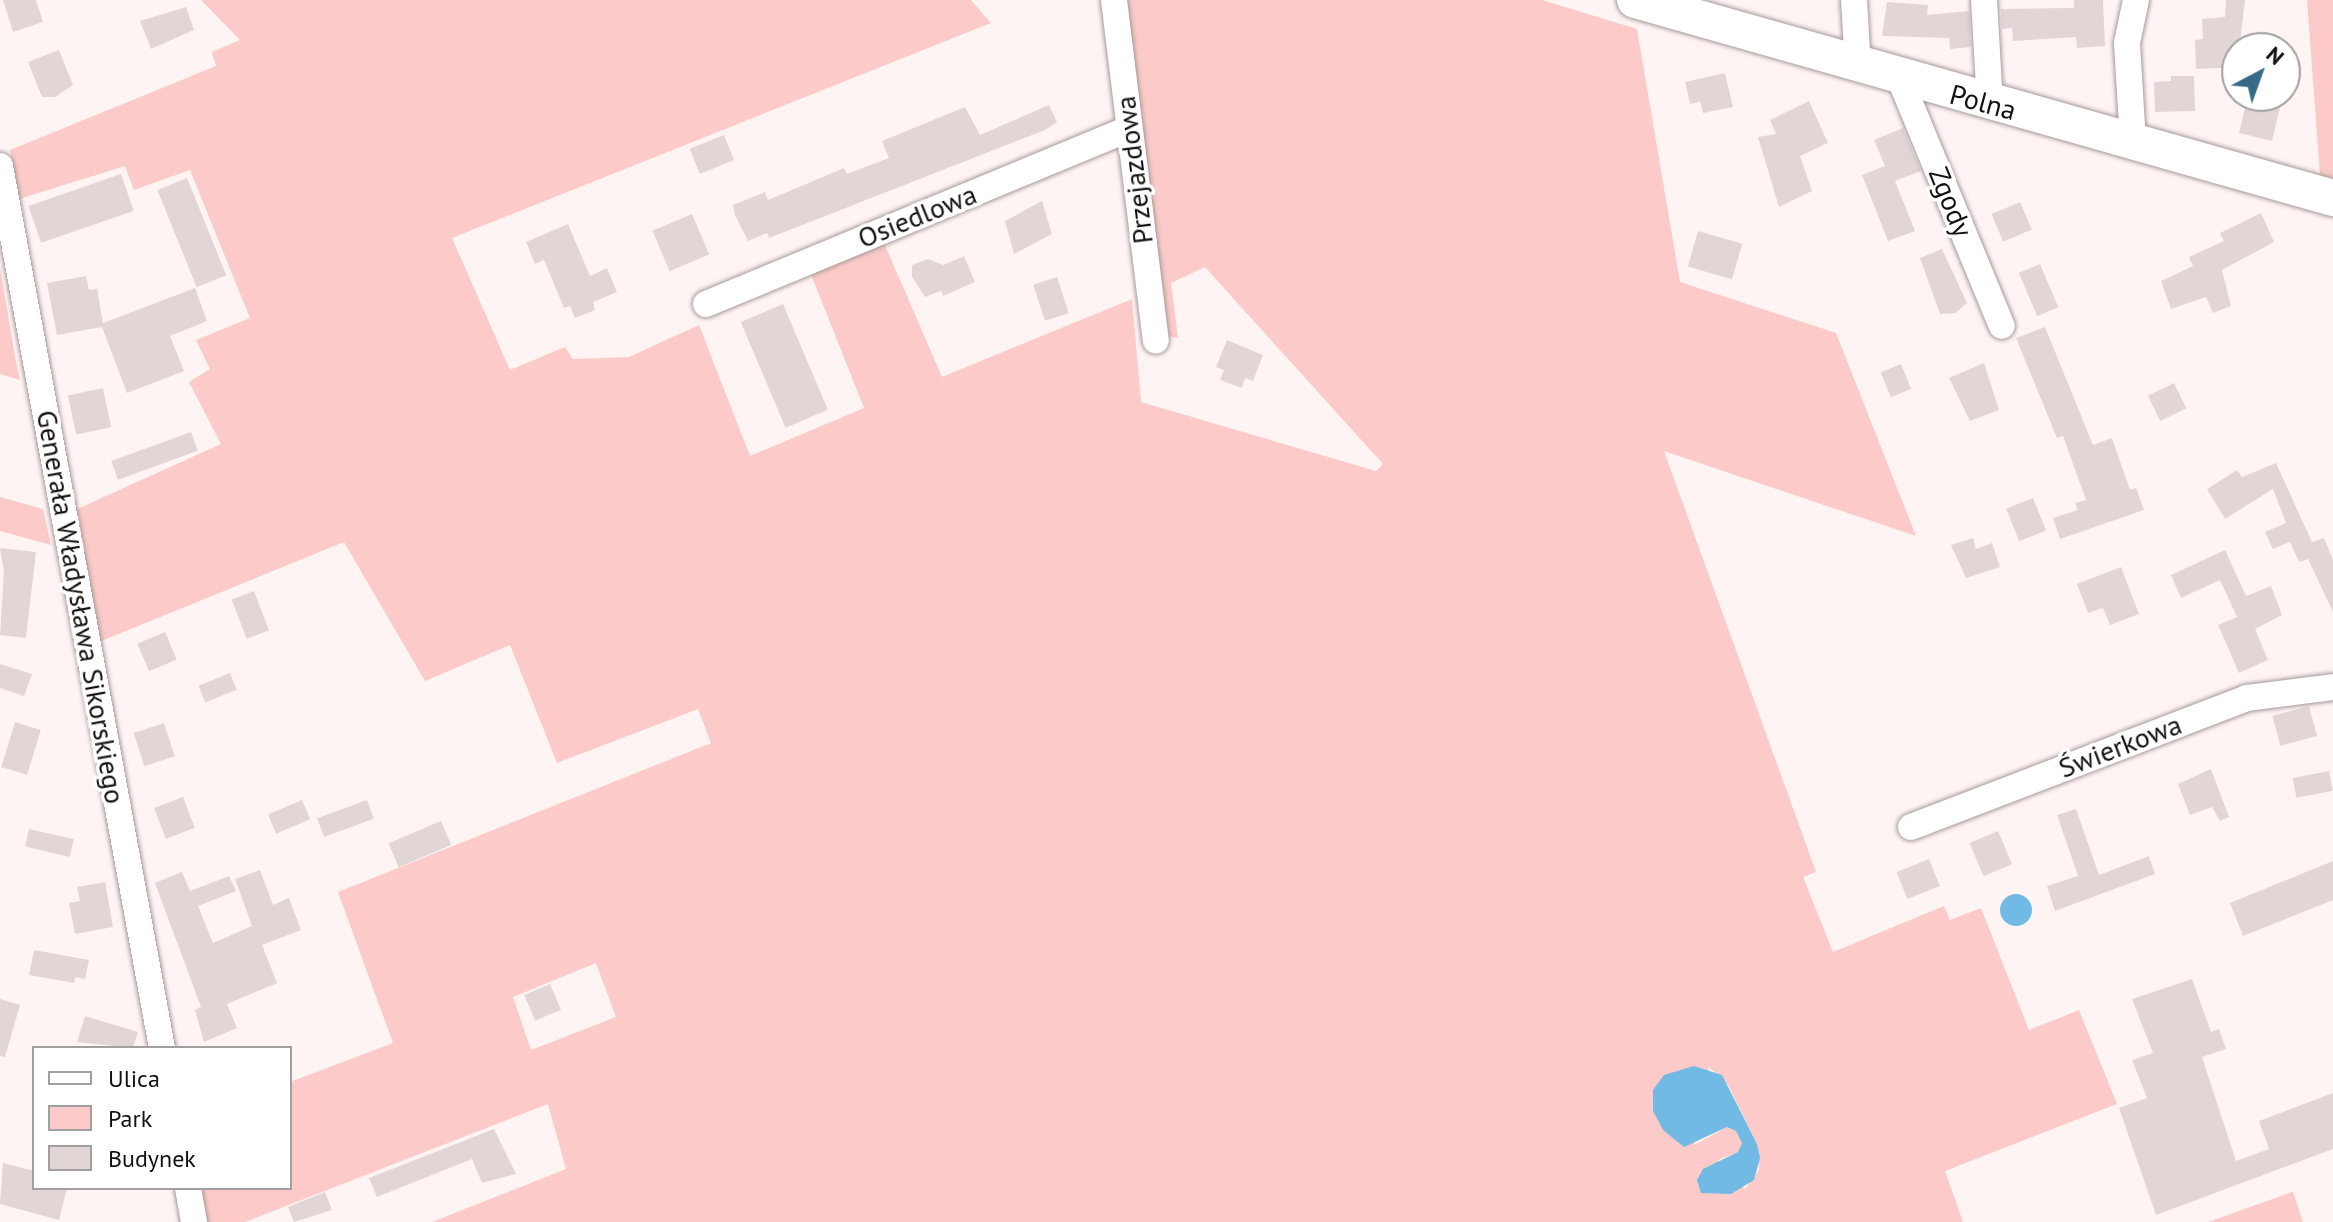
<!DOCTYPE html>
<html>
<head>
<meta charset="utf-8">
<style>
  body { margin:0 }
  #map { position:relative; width:2333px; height:1222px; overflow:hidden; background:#fff4f4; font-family:"PT Sans",sans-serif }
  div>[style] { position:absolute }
  .green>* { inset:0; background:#fccac8 }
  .water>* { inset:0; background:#71bae4 }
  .round { border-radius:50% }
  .building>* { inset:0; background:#e2d5d5; transform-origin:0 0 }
  .roads { filter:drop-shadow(0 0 2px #a69a99) drop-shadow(0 0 2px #a69a99) }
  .street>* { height:26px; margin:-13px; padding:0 13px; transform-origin:13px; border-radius:13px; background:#fff }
  .secondary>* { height:36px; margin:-18px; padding:0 18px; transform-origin:18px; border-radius:18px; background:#fff }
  span { translate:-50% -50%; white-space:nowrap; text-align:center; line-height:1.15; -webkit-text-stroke:7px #fff; paint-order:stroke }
  .street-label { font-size:28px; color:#151010 }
  .legend { position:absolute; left:32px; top:1046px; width:260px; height:144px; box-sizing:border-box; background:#fff; border:2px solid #a19f9f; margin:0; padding:10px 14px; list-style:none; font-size:24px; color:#151010 }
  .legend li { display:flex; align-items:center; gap:16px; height:40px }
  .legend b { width:40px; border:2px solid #a19f9f }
  .north { position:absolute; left:2221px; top:32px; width:80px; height:80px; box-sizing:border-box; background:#fff; border:2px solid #a19f9f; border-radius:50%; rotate:41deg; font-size:22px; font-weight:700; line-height:32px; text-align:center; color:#151010 }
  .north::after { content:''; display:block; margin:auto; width:28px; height:36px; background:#366a87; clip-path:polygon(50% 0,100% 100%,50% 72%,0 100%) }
</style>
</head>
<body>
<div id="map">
  <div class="green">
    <div style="clip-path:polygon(evenodd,201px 0,971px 0,991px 23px,452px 238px,510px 370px,565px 347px,573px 359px,629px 357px,699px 325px,750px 456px,864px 408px,810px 272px,884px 243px,942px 377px,1132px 299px,1141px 402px,1376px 471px,1383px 464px,1205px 267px,1171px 283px,1178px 338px,1166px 336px,1125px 0,1542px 0,1637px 29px,1680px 282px,1836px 333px,1916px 536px,1664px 451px,1816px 872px,1803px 877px,1833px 952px,1944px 906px,1950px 920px,1981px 908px,2029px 1030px,2079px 1010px,2117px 1104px,1945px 1171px,1963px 1222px,432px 1222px,566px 1169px,548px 1104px,245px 1222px,207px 1222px,201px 1188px,290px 1188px,290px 1082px,393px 1043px,338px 892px,711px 743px,698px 709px,557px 763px,510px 645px,425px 681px,344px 542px,99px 642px,73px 511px,221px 444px,189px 382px,210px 369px,196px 340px,250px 318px,190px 170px,134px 190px,125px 166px,19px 199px,10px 150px,216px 66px,212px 52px,240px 40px,201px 0,596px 963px,616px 1017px,531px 1050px,513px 997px,596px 963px,201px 0,1709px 1067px,1728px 1085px,1757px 1144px,1759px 1170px,1745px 1189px,1718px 1160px,1738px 1152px,1742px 1143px,1736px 1131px,1727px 1127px,1694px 1145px,1709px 1067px)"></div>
    <div style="clip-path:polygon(2307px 0,2333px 0,2333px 178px,2320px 175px)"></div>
    <div style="clip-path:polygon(0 268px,16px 362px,20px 380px,0 374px)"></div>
    <div style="clip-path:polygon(0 497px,43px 509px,51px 545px,0 531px)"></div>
    <div style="clip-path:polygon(2293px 1192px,2303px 1222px,2208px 1222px,2292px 1192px)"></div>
  </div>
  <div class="water">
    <div class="round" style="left:2000px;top:894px;width:32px;height:32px"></div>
    <div style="clip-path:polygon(1694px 1066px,1722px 1075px,1757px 1144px,1760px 1158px,1754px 1180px,1731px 1194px,1701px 1193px,1697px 1180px,1703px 1169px,1738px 1152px,1742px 1143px,1736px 1131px,1727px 1127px,1684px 1147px,1663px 1130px,1653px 1111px,1653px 1090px,1664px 1075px)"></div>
  </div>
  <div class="building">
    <div style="clip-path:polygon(3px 0,36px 0,43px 22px,13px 32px)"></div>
    <div style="clip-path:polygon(2074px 0,2103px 0,2105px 46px,2077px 48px,2076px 37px,2013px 41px,2012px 28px,2002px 29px,2001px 9px,2074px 8px)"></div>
    <div style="clip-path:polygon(2226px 0,2245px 0,2237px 67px,2196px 69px,2195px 40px,2203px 39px,2202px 19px,2225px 17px)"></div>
    <div style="clip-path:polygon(1887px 2px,1928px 5px,1927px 15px,1969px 11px,1971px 47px,1950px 49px,1949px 38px,1882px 36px)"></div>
    <div style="clip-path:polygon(186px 7px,194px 30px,151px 49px,140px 21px)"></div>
    <div style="clip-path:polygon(59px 50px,73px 85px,55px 97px,42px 97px,28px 62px)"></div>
    <div style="clip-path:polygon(1725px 73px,1733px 107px,1703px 113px,1700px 102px,1690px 104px,1685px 82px)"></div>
    <div style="clip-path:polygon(2171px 76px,2194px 76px,2195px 111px,2155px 112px,2154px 82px,2171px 81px)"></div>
    <div style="clip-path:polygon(2260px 96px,2282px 99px,2272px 141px,2239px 133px,2245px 108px,2256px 111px)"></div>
    <div style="clip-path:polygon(1809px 101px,1828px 143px,1800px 156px,1812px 191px,1779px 207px,1758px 137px,1776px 134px,1770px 120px)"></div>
    <div style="clip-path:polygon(1049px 105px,1057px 122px,1045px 130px,769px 238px,767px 233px,748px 241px,735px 215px,733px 205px,765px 192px,768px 200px,844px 168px,847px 174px,889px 158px,882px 141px,965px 107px,980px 135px)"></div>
    <div style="clip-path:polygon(1903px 128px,1921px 171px,1895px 181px,1915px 231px,1888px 241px,1862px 175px,1885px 166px,1874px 140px)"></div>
    <div style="left:724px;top:135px;width:27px;height:37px;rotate:68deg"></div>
    <div style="left:121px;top:174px;width:39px;height:98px;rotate:71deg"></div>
    <div style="left:187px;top:178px;width:105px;height:32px;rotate:68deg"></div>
    <div style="clip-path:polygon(1042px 201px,1052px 234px,1014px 254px,1005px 221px)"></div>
    <div style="left:2020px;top:202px;width:30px;height:31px;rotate:67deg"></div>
    <div style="clip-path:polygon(2261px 213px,2274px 242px,2222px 270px,2231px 306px,2213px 313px,2206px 297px,2171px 309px,2161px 281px,2193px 266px,2189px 257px,2224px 241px,2220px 233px)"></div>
    <div style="left:692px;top:214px;width:44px;height:43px;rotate:67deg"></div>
    <div style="clip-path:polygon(568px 224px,590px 276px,607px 268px,617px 292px,593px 302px,595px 310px,575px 318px,570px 306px,564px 308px,544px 260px,535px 264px,526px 242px)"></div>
    <div style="left:1698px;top:231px;width:46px;height:37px;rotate:16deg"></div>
    <div style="clip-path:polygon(1942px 249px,1967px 303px,1956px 313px,1940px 314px,1920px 258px)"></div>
    <div style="clip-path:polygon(964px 256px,975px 282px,943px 296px,941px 291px,925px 297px,912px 277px,912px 265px,928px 259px,943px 265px)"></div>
    <div style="left:2040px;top:264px;width:47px;height:23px;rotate:67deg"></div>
    <div style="clip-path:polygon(86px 276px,89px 290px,97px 289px,103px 323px,195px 288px,207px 321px,170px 336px,184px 371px,127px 393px,102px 327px,57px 335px,47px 283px)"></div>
    <div style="left:1057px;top:277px;width:38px;height:25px;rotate:72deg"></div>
    <div style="left:783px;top:304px;width:115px;height:46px;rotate:67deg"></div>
    <div style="clip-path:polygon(2045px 327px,2093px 445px,2112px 438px,2130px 490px,2136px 488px,2144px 510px,2060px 539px,2053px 518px,2078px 510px,2075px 503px,2086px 500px,2063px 436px,2057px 438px,2016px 338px)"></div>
    <div style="clip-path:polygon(1227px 340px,1263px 355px,1253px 381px,1245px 378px,1242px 388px,1220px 380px,1224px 370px,1216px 367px)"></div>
    <div style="clip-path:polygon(1984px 363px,1999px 410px,1970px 421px,1949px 378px)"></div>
    <div style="left:1901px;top:364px;width:27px;height:22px;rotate:68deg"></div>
    <div style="left:2174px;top:383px;width:28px;height:29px;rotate:64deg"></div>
    <div style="left:103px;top:388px;width:40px;height:36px;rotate:78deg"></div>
    <div style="left:191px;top:432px;width:20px;height:85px;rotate:70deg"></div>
    <div style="clip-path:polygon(2276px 463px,2312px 542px,2324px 538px,2333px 560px,2333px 612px,2308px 559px,2299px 562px,2290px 542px,2273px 549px,2265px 532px,2286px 523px,2273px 489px,2225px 519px,2207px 489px,2237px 470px,2242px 477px)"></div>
    <div style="left:2033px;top:498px;width:35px;height:29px;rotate:68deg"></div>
    <div style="clip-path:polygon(1973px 538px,1976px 549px,1992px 543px,2000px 567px,1966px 578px,1951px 545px)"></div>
    <div style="clip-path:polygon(0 548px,36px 552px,26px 638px,0 635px,4px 572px)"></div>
    <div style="clip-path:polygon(2225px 550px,2246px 596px,2271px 586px,2282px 615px,2255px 629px,2268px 660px,2239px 673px,2218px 625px,2237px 617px,2220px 580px,2181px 598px,2171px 575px)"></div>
    <div style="clip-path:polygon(2121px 567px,2139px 614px,2110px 625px,2103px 608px,2088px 613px,2077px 584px)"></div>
    <div style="left:254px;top:591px;width:42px;height:24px;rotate:69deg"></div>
    <div style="left:165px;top:632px;width:30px;height:30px;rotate:67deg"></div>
    <div style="clip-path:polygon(0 664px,32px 674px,24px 696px,0 688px)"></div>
    <div style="left:230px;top:673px;width:18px;height:34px;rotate:68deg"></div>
    <div style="left:2309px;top:706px;width:31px;height:38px;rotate:75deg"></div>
    <div style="left:15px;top:722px;width:27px;height:47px;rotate:17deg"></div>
    <div style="left:164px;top:723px;width:35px;height:32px;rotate:72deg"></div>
    <div style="clip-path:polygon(2211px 769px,2229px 817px,2220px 821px,2212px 807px,2190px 815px,2178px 784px)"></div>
    <div style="left:2329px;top:771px;width:20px;height:37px;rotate:79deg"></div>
    <div style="left:183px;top:797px;width:33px;height:31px;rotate:69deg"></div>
    <div style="left:302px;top:800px;width:21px;height:37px;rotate:67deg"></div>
    <div style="left:367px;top:800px;width:20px;height:53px;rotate:70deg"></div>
    <div style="clip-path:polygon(2076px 809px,2099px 875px,2149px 856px,2155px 874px,2055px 911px,2047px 886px,2078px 876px,2057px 815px)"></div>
    <div style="left:441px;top:821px;width:26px;height:57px;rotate:67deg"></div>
    <div style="left:29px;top:829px;width:46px;height:18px;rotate:13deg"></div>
    <div style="left:1998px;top:831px;width:36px;height:31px;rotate:67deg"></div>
    <div style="left:1929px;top:859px;width:29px;height:35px;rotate:68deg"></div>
    <div style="clip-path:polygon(2333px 861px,2333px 900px,2243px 936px,2230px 903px)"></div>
    <div style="clip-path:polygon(260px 870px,273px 905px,289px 898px,301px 930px,262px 945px,277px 983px,227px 1004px,237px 1028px,204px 1042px,195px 1010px,201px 1007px,155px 883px,182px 872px,190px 891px,229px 876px,236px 891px,198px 906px,213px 943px,252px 926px,235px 879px)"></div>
    <div style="clip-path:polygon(105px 882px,113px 927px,75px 934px,69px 903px,80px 901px,77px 887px)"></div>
    <div style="clip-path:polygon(34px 950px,89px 960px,85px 979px,75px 977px,74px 983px,29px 975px)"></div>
    <div style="clip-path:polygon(2192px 979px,2211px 1032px,2219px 1029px,2226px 1049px,2202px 1057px,2236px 1161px,2269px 1149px,2259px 1121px,2333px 1093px,2333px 1149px,2156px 1215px,2119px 1108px,2147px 1098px,2132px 1060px,2153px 1053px,2132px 999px)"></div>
    <div style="left:550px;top:984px;width:28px;height:28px;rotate:67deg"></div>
    <div style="clip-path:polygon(0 999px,20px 1005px,5px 1057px,0 1056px)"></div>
    <div style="clip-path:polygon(85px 1016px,138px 1032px,133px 1048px,77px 1042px)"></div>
    <div style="clip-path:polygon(494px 1129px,516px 1174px,482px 1183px,472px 1159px,377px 1197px,369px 1178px)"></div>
    <div style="clip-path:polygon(3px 1163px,34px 1171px,34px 1188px,67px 1188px,59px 1220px,0 1204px)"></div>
    <div style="clip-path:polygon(325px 1192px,332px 1210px,294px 1222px,288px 1207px)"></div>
  </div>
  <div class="roads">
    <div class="street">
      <div style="left:1114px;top:0;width:343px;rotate:83deg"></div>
      <div style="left:1854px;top:0;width:67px;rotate:86.6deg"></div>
      <div style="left:1984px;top:0;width:104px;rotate:86.7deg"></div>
      <div style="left:1900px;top:79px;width:267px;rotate:67.6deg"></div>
      <div style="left:2133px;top:142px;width:99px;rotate:-93.5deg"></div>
      <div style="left:2127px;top:43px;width:44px;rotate:-78.2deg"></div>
      <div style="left:0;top:166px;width:897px;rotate:79.59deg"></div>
      <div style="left:706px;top:304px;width:458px;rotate:-22.5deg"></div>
      <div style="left:1911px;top:827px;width:360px;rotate:-21deg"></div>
      <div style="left:2247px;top:698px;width:87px;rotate:-7.3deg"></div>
      <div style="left:188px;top:1188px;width:35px;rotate:80deg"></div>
    </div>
    <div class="secondary">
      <div style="left:1635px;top:0;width:726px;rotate:15.84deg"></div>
    </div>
  </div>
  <div class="street-label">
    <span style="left:1983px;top:102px;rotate:15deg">Polna</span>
    <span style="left:1134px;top:170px;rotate:-97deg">Przejazdowa</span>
    <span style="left:1951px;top:202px;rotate:68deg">Zgody</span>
    <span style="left:917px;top:216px;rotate:-22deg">Osiedlowa</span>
    <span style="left:81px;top:607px;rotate:80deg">Generała Władysława Sikorskiego</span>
    <span style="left:2120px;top:746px;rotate:-21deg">Świerkowa</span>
  </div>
  <ul class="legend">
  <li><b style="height:10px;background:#fff"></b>Ulica</li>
  <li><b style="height:22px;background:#fccac8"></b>Park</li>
  <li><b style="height:22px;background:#e2d5d5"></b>Budynek</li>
  </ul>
  <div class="north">N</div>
</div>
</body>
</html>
